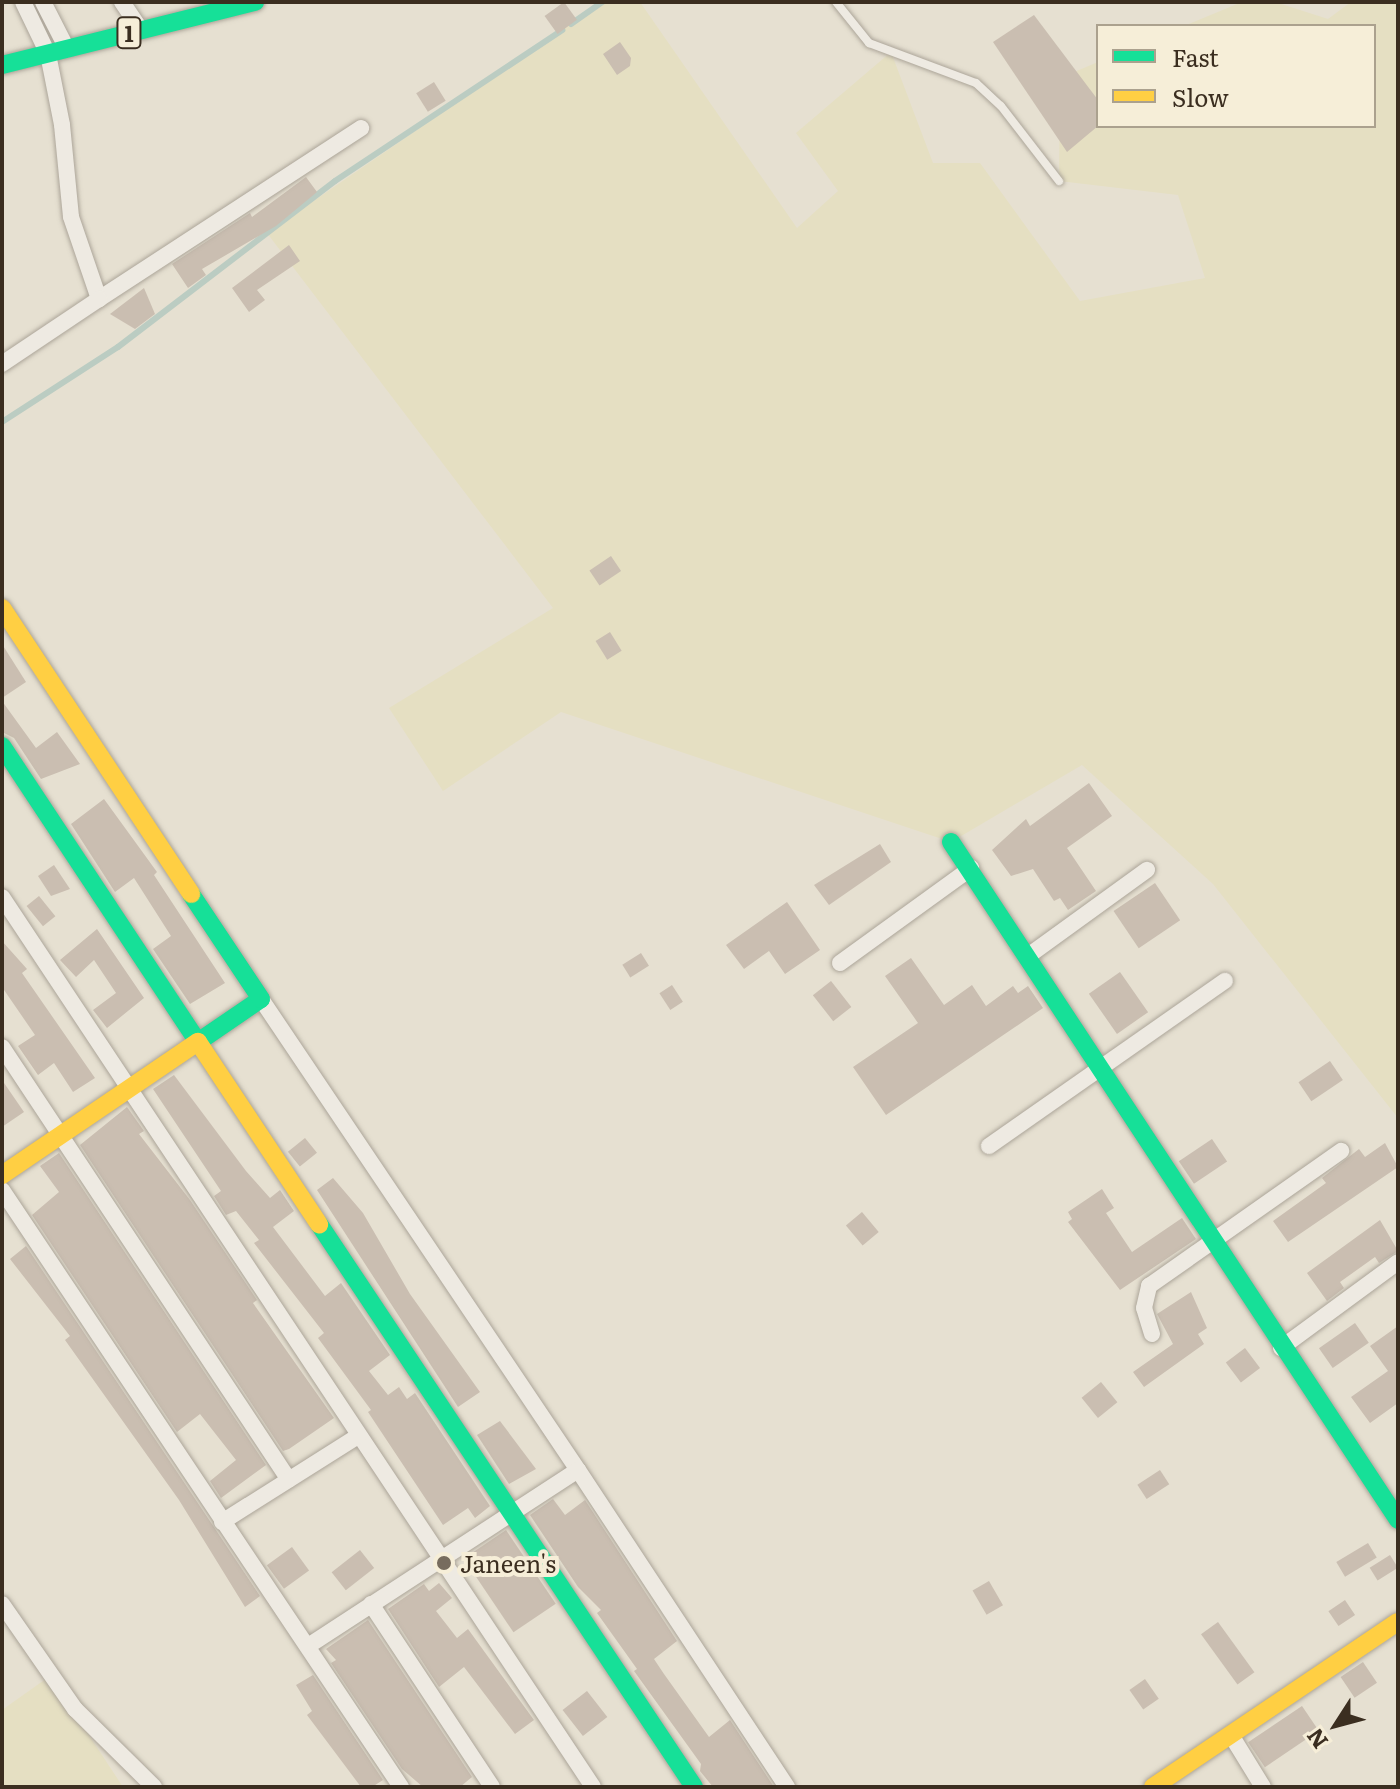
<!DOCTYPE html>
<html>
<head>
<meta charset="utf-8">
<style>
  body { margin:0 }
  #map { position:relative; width:1400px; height:1789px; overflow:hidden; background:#e6e0d1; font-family:Literata,serif }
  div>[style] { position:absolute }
  .farmland>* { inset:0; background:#e5dfc2 }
  .stream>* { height:6px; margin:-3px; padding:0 3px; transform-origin:3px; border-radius:3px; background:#bbccc2 }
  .building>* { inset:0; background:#cabeb1; transform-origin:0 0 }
  .roads { filter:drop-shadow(0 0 2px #aca599) drop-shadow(0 0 2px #aca599) }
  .lane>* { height:8px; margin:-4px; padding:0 4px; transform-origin:4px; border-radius:4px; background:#eeeae2 }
  .street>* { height:16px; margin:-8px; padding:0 8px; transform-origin:8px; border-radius:8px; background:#eeeae2 }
  .fast>* { height:18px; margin:-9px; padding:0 9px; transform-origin:9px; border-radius:9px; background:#16e098 }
  .slow>* { height:18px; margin:-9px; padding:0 9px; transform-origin:9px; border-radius:9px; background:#ffcf43 }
  .dots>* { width:22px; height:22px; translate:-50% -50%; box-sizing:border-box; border:4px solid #f6eed8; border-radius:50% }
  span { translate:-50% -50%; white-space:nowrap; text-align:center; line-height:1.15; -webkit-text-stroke:8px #f6eed8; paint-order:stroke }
  .shield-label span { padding:2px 6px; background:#f6eed8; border:2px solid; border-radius:6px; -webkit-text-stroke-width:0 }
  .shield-label { font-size:22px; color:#3b2e20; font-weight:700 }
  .poi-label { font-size:24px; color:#3b2e20 }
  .left { translate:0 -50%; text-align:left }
  .frame { position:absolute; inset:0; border:4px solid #3b2e20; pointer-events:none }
  .legend { position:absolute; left:1096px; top:24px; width:280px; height:104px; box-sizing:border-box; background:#f6eed8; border:2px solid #aba18e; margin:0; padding:10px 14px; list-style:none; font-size:24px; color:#3b2e20 }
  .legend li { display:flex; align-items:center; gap:16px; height:40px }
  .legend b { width:40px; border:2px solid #aba18e }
  .north { position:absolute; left:1296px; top:1685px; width:80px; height:80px; -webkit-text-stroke:6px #f6eed8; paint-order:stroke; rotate:234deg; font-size:22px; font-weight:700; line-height:32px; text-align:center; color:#3b2e20 }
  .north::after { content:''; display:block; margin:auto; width:28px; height:36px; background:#3b2e20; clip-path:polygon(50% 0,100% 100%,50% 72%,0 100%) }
</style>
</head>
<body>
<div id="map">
  <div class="farmland">
    <div style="clip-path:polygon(603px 2px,640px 2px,797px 228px,838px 191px,796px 133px,891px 52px,933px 163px,980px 163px,1080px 301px,1205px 278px,1178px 195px,1059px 181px,1060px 78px,1098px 62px,1098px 126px,1374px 126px,1374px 26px,1184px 26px,1242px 2px,1275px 2px,1328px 19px,1351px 2px,1398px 2px,1398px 1118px,1213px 884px,1082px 765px,951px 842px,561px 712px,443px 791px,389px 708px,553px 608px,267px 233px)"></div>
    <div style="clip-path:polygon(50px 1676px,123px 1787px,2px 1787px,2px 1710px)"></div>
  </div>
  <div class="stream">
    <div style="left:571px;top:24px;width:39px;rotate:-35deg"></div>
    <div style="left:2px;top:422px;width:138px;rotate:-32.9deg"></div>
    <div style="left:118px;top:347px;width:273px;rotate:-37.4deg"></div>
    <div style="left:335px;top:181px;width:273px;rotate:-33.6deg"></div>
  </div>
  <div class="building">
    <div style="left:564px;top:2px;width:22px;height:24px;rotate:54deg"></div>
    <div style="clip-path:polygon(1034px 15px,1098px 100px,1098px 126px,1067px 152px,993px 42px)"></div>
    <div style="clip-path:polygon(620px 42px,631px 58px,630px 66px,617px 75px,603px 54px)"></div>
    <div style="left:434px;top:82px;width:22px;height:21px;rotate:58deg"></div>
    <div style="clip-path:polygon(306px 177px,317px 192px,276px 226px,202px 269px,206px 275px,188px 288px,172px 264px,250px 213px,252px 217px)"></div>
    <div style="clip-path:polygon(289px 245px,300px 261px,257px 290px,265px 300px,249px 312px,232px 288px)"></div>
    <div style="clip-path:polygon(144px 288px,155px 314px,135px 329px,110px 314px)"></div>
    <div style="left:611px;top:556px;width:18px;height:26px;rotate:56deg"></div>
    <div style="left:610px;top:632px;width:22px;height:17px;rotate:58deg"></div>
    <div style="clip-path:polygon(2px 644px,26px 682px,2px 698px)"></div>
    <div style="clip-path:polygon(2px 701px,36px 748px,57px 732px,80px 764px,41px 779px,14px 738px,2px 732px)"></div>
    <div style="clip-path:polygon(1089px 783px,1112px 816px,1067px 848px,1096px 891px,1068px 910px,1060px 898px,1054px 901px,1033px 869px,1011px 876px,992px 850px,1026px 819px,1030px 826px)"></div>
    <div style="clip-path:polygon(104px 799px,157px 872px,154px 875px,225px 983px,190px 1004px,153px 949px,171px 936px,134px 878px,115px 892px,71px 824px)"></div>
    <div style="clip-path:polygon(880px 844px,891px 862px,829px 905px,814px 885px)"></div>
    <div style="clip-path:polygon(54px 865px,70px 889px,51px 896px,38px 876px)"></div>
    <div style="left:1155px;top:883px;width:45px;height:50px;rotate:56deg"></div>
    <div style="left:39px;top:896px;width:26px;height:16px;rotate:51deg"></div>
    <div style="clip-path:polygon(787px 902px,820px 950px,785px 974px,769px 951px,744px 969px,726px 945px)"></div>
    <div style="clip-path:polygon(97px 929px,144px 998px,107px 1028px,93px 1010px,116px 993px,94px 960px,76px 977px,60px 960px)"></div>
    <div style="clip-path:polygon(2px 941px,27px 969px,22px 973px,95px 1078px,73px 1092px,54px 1063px,38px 1075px,18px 1046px,35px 1035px,2px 987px)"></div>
    <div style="left:641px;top:953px;width:15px;height:22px;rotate:58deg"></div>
    <div style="clip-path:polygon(911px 958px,944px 1005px,972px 985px,986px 1006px,1013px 986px,1018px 993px,1028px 986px,1043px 1008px,886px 1115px,853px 1067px,918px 1023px,885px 976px)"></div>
    <div style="left:1120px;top:972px;width:49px;height:38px;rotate:55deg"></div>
    <div style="left:831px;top:981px;width:33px;height:23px;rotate:52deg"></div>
    <div style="left:672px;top:985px;width:20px;height:15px;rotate:57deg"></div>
    <div style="left:1330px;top:1061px;width:23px;height:38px;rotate:56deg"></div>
    <div style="clip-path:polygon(174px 1075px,246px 1171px,270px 1198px,280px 1190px,294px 1211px,273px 1227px,325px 1296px,341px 1283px,390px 1355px,369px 1371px,388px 1395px,399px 1387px,407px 1399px,415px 1393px,490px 1506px,475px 1518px,468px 1508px,443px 1525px,368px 1412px,371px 1410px,318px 1338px,324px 1333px,254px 1243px,259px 1240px,236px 1211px,226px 1215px,214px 1196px,221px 1191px,153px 1089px)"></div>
    <div style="clip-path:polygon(2px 1080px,24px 1112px,2px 1127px)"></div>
    <div style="clip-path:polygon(127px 1107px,144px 1131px,139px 1134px,190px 1200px,257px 1300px,253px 1303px,334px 1418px,289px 1449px,283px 1451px,80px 1145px)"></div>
    <div style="left:305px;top:1138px;width:19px;height:22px;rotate:51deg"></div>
    <div style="left:1212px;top:1139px;width:27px;height:40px;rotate:56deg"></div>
    <div style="clip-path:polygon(1385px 1143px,1398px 1167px,1288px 1242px,1273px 1221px,1326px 1183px,1322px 1178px,1359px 1149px,1365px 1157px)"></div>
    <div style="clip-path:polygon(59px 1153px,266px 1465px,221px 1498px,210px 1481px,236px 1460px,200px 1414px,177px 1432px,32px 1215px,59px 1192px,40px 1166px)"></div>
    <div style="clip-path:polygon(333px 1178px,363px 1213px,410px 1294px,480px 1392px,458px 1407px,317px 1190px)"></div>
    <div style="clip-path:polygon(1102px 1189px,1114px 1208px,1106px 1213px,1132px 1252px,1182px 1218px,1196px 1239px,1120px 1290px,1068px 1222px,1072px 1219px,1068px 1212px)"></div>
    <div style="left:862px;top:1212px;width:26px;height:21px;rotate:50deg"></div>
    <div style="clip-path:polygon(1380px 1220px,1398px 1251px,1379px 1263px,1375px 1257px,1340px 1282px,1344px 1288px,1327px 1301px,1307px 1273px)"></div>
    <div style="clip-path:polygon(14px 1228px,260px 1596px,245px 1607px,179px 1500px,65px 1340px,70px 1336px,10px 1259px,26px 1246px)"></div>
    <div style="clip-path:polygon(1191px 1292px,1207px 1328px,1198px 1334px,1204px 1344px,1144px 1387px,1133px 1372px,1173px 1344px,1157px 1314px)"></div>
    <div style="left:1355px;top:1323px;width:24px;height:44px;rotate:55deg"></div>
    <div style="clip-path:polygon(1398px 1326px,1398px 1403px,1370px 1423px,1351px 1397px,1388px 1371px,1370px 1346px)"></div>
    <div style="left:1245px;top:1348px;width:25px;height:24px;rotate:53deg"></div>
    <div style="left:1101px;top:1382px;width:26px;height:25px;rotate:51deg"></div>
    <div style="clip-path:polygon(500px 1421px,536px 1469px,509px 1484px,477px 1435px)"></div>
    <div style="left:1160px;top:1470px;width:17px;height:27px;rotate:57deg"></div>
    <div style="clip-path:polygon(553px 1499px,565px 1515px,585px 1500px,677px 1641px,654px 1659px,664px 1674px,709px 1737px,730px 1720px,774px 1787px,713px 1787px,700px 1771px,701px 1764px,634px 1671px,637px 1669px,597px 1613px,601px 1610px,578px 1587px,530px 1515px)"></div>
    <div style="left:506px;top:1530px;width:89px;height:51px;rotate:56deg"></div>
    <div style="left:1368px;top:1543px;width:17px;height:37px;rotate:59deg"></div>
    <div style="left:292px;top:1547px;width:29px;height:31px;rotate:54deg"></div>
    <div style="left:360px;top:1550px;width:23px;height:36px;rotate:52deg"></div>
    <div style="left:1390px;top:1555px;width:15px;height:24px;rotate:58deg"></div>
    <div style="left:989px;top:1581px;width:28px;height:19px;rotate:60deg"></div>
    <div style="clip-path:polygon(439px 1583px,452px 1598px,436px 1611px,457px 1638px,468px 1629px,534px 1720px,515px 1734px,464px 1667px,439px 1687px,388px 1609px,424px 1584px,429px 1591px)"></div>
    <div style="left:1345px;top:1600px;width:18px;height:20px;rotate:56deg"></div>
    <div style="clip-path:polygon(368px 1620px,472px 1777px,460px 1787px,423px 1787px,402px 1769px,331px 1663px,336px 1660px,326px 1649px)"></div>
    <div style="left:1218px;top:1622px;width:62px;height:21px;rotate:54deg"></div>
    <div style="left:1363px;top:1662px;width:25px;height:27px;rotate:56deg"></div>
    <div style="clip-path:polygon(313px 1675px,383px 1780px,372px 1787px,361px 1787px,307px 1715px,312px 1711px,296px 1685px)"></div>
    <div style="left:1145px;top:1679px;width:24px;height:19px;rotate:55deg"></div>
    <div style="left:587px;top:1691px;width:33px;height:31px;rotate:52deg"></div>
    <div style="left:1302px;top:1706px;width:30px;height:65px;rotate:56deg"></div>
  </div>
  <div class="roads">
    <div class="lane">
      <div style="left:836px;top:2px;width:53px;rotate:51.2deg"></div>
      <div style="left:869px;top:43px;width:114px;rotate:20.5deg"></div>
      <div style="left:976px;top:83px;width:34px;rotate:43deg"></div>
      <div style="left:1001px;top:106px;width:95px;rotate:52.3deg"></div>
    </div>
    <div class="street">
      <div style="left:23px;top:2px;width:58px;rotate:64.3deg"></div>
      <div style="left:48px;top:54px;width:72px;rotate:78.8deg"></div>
      <div style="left:62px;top:125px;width:92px;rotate:84.4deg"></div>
      <div style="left:71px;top:217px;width:87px;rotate:71.1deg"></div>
      <div style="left:99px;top:299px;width:313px;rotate:-33.1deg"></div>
      <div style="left:43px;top:2px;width:53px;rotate:62.9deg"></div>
      <div style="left:122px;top:2px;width:34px;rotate:56deg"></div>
      <div style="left:2px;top:364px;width:117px;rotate:-33.8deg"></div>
      <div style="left:2px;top:897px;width:1068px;rotate:56.41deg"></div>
      <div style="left:1028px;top:956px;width:147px;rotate:-35.9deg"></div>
      <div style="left:840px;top:963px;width:162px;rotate:-35.9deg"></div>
      <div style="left:261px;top:999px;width:568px;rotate:56.06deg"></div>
      <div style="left:578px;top:1470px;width:322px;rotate:146.9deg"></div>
      <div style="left:2px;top:1047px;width:519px;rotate:56.46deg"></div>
      <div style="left:989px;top:1146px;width:288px;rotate:-35deg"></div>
      <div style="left:2px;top:1190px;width:718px;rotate:56.24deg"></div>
      <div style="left:1152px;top:1334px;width:27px;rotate:-107deg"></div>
      <div style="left:1144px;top:1308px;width:23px;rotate:-77deg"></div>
      <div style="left:1149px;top:1286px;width:235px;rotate:-35.1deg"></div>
      <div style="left:1281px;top:1348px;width:145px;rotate:-36.3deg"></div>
      <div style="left:578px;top:1470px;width:380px;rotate:56.6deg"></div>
      <div style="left:222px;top:1522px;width:161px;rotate:-32.3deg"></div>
      <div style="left:2px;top:1604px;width:128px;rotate:55.2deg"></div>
      <div style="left:75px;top:1709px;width:111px;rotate:44.6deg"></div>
      <div style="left:371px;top:1604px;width:219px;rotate:56.5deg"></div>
      <div style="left:1231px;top:1735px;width:61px;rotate:58.4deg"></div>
    </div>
    <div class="fast">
      <div style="left:2px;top:65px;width:261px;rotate:-14deg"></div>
      <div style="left:2px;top:746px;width:355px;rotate:56.5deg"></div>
      <div style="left:198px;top:1042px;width:76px;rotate:-34.3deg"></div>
      <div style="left:261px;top:999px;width:126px;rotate:-123.7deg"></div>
      <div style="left:951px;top:842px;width:812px;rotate:56.6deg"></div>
      <div style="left:319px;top:1224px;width:676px;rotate:56.33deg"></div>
    </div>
    <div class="slow">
      <div style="left:2px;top:608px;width:343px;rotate:56.5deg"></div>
      <div style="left:2px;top:1175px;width:237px;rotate:-34.2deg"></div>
      <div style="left:198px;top:1042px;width:219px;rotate:56.4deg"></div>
      <div style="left:1153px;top:1787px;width:295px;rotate:-34deg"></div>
    </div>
  </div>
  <div class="dots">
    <div style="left:444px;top:1563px;background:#776c5e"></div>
  </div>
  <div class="shield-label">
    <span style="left:129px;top:33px">1</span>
  </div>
  <div class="poi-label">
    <span class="left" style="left:460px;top:1563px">Janeen's</span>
  </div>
  <div class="frame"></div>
  <ul class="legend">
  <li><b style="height:10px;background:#16e098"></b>Fast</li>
  <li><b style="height:10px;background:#ffcf43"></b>Slow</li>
  </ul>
  <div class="north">N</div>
</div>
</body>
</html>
